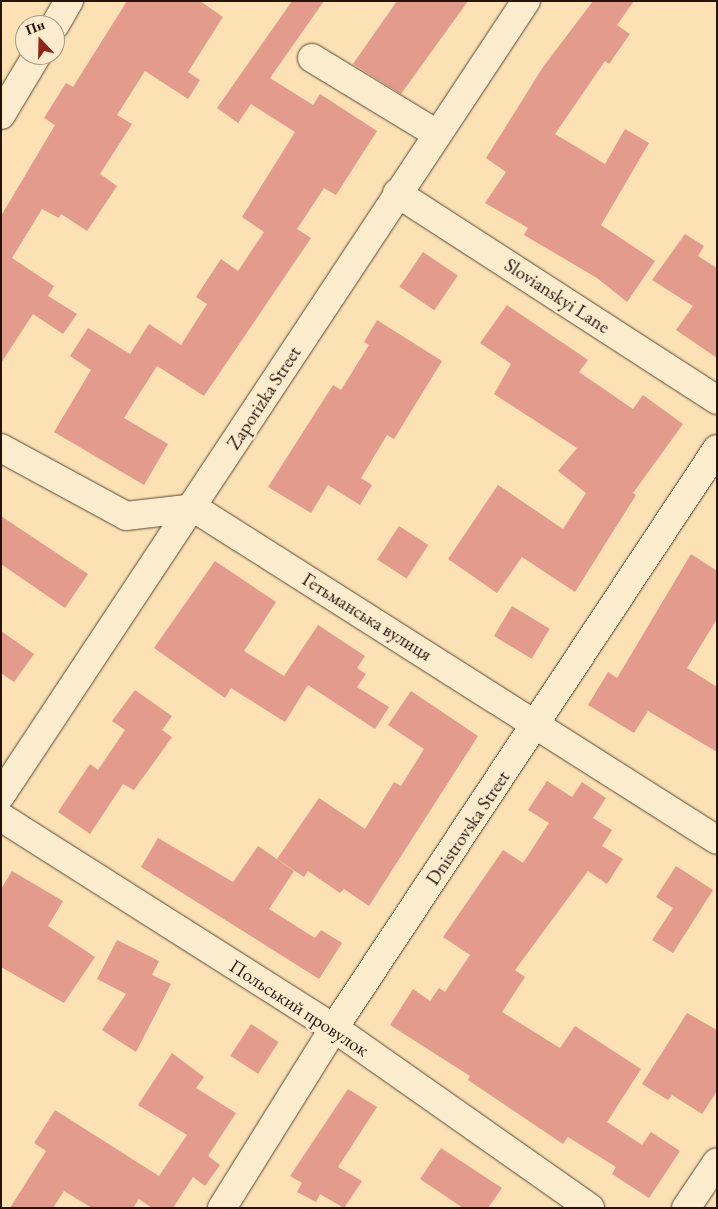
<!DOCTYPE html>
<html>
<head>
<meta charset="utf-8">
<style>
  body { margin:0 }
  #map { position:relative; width:718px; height:1209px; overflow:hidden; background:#fbe1b3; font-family:"EB Garamond",serif }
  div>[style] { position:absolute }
  .building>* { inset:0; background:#e39c8c; transform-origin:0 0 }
  .roads { filter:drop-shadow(0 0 1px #5b4735) drop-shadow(0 0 1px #5b4735) }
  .minor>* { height:28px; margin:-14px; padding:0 14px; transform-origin:14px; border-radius:14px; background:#fcecce }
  span { translate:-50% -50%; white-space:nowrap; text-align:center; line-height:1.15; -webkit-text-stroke:4.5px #fcecce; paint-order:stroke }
  .street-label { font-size:19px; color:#26140b }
  .frame { position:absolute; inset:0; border:2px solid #26140b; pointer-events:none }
  .north { position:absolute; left:15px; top:15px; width:50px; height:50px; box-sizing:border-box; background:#fcecce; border:1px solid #a69680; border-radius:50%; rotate:339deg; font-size:14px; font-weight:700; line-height:20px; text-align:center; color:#26140b }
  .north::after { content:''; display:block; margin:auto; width:18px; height:22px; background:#8f2418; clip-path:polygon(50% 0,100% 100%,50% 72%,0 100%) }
</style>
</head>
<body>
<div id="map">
  <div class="building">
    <div style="clip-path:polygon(127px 1px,200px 1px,223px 17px,188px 72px,200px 80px,188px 99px,145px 71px,117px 115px,132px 124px,100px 174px,117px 186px,87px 231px,61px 214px,59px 218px,42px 209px,12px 258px,54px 286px,48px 296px,77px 314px,63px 334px,33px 314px,1px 363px,1px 216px,55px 125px,44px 118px,66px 83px,73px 87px)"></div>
    <div style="clip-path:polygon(292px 1px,324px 1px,270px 78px,313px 105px,320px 94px,377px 131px,336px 195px,324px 188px,297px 229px,311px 238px,204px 396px,157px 366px,124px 418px,168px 444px,144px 485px,54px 432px,91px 370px,70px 356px,88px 328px,130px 354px,149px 324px,181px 345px,207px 304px,196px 297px,221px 259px,238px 271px,264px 232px,242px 217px,295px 132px,251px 104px,238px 123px,217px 108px)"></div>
    <div style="clip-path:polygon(397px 1px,468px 1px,401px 94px,353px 64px)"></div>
    <div style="clip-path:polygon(593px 1px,634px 1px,617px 25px,630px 34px,609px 64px,605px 61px,555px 134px,605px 164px,625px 129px,649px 143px,601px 225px,655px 261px,627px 302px,597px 278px,524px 235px,528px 228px,485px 203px,506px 172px,486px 158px,543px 67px)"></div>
    <div style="clip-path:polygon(685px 234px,704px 246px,698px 256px,717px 268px,717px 358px,676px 330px,693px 306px,652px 280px)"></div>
    <div style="left:423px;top:252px;width:42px;height:42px;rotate:34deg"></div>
    <div style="clip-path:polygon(507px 305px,588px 360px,579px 372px,633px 409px,643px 395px,683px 424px,633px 493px,636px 495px,575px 592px,522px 557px,497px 593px,448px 559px,498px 485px,563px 529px,586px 493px,558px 471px,577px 448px,494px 394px,511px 364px,480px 343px)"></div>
    <div style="clip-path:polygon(377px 320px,442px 361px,394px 439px,387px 435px,361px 478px,372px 485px,360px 505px,328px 485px,311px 513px,268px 487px,333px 385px,341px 390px,369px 345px,364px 342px)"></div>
    <div style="clip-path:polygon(1px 516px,88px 574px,65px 608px,1px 564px)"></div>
    <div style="left:399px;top:526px;width:35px;height:40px;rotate:33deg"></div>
    <div style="clip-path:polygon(691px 554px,717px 571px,717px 619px,687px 668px,717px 687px,717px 752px,648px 711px,634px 733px,588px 705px,608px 672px,617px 678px)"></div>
    <div style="clip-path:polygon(215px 561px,276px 602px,244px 651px,284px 676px,318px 625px,365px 656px,357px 668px,366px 674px,357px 687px,389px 707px,375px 729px,308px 685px,285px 722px,231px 688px,225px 698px,154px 648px)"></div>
    <div style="left:512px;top:606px;width:44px;height:35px;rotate:31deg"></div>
    <div style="clip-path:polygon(1px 631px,34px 654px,14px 682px,1px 673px)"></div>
    <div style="clip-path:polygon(135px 690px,172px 716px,162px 730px,172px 737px,134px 790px,123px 784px,90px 834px,58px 812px,90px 764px,98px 770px,125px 730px,112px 721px)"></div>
    <div style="clip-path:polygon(411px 691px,478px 736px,369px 906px,344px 889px,340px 893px,308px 871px,304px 877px,277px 859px,319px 798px,365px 829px,394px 782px,401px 786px,424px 749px,388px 725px)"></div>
    <div style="clip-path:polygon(547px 781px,572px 797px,582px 782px,606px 798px,593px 818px,612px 830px,602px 846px,623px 859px,607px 884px,588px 871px,515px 970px,525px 977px,502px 1012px,560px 1048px,575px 1026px,641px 1069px,607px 1122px,642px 1145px,651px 1132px,680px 1151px,649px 1198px,612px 1174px,616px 1167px,568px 1137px,563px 1144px,468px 1080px,470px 1076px,390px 1025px,413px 989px,430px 1001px,439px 988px,445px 992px,470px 955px,443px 937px,503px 850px,523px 863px,549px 823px,528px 810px)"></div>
    <div style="clip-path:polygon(158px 838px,233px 882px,258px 846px,294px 871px,269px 909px,315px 938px,321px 930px,342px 943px,319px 979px,141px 867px)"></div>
    <div style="clip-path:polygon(676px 866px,713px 890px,673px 953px,652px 940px,673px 908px,656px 897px)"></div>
    <div style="clip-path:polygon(12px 871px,63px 901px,48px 926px,95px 957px,64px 1003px,1px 967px,1px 889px)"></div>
    <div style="clip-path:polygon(117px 940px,159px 961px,152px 975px,171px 984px,136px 1052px,102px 1030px,126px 994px,97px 979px)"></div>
    <div style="clip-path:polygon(687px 1013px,717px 1030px,717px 1091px,702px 1114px,672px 1095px,668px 1100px,642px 1084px)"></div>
    <div style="left:251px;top:1024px;width:33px;height:38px;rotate:33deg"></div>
    <div style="clip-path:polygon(172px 1053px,204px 1077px,196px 1088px,236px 1113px,208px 1156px,220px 1165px,205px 1186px,193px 1177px,173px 1208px,152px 1208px,139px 1199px,133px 1208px,92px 1208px,64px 1191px,53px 1208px,10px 1208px,46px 1151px,34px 1143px,55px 1110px,159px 1176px,187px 1135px,138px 1105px)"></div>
    <div style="clip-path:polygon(348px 1089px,377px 1107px,338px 1167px,362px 1181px,344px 1208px,320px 1194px,316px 1202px,297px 1192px,302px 1183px,290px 1176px)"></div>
    <div style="clip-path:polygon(441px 1148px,502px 1188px,488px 1208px,463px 1208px,420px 1179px)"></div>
  </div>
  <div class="roads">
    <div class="minor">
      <div style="left:55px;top:25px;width:28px;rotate:-60deg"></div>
      <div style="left:312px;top:58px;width:146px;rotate:31.3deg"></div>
      <div style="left:1px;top:115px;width:70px;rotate:-59deg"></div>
      <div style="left:397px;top:193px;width:381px;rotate:32.9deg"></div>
      <div style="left:1px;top:448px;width:142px;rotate:28.5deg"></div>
      <div style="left:126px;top:516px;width:68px;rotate:-6.7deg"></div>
      <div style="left:194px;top:508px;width:619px;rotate:32.41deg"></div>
      <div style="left:1px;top:795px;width:952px;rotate:-56.53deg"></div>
      <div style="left:1px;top:817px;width:394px;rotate:32.4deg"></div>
      <div style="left:334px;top:1028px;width:313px;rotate:35.1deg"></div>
      <div style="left:222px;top:1208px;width:212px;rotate:-58.1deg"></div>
      <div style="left:334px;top:1028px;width:694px;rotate:-56.52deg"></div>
      <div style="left:686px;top:1208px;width:55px;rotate:-56deg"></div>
    </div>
  </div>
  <div class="street-label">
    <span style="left:557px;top:296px;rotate:33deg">Slovianskyi Lane</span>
    <span style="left:264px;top:398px;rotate:-57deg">Zaporizka Street</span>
    <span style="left:367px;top:617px;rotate:32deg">Гетьманська вулиця</span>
    <span style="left:468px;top:828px;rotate:-56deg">Dnistrovska Street</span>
    <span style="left:299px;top:1008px;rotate:33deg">Польський провулок</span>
  </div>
  <div class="frame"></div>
  <div class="north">Пн</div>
</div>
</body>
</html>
